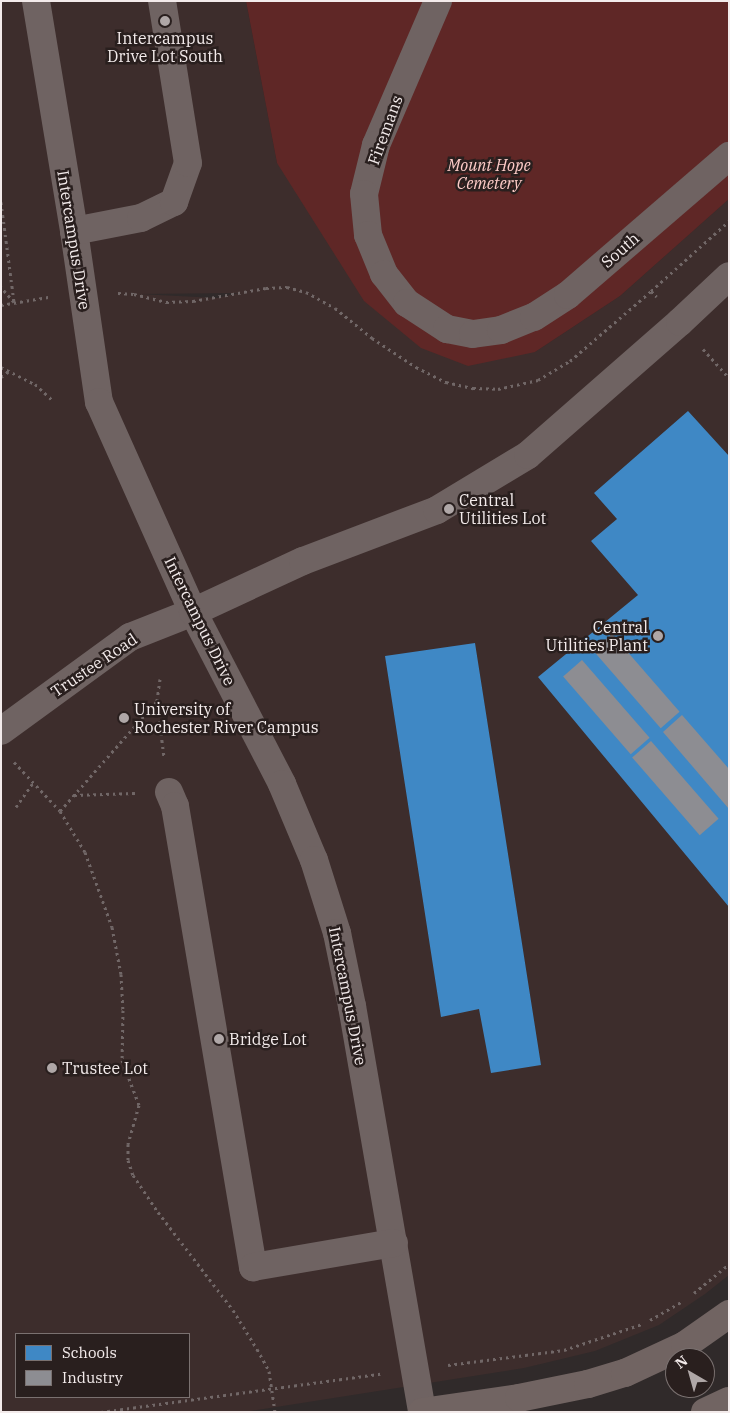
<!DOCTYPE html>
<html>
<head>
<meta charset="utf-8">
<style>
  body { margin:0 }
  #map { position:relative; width:730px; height:1413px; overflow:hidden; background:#302a2a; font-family:"IBM Plex Serif",serif }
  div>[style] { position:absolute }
  .built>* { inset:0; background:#3d2d2c }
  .green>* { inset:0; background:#5f2726 }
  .schools>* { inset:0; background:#3f88c5 }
  .industry>* { inset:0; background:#8d8d92; transform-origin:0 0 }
  .path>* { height:3px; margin-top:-1.5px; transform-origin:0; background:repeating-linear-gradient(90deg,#716767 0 2.5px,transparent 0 6.5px) }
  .minor>* { height:28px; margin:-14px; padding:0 14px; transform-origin:14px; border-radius:14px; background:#6f6362 }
  .major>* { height:28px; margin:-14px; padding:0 14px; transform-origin:14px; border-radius:14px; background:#716462 }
  .dots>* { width:14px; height:14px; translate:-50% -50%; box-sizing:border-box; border:2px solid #291f1e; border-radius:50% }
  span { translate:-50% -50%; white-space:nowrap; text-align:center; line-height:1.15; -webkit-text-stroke:5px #291f1e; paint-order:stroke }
  .poi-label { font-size:16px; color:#f3ebeb }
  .left { translate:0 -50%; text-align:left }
  .right { translate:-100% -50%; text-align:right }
  .street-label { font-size:16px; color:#f3ebeb }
  .park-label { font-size:16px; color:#feccc8; font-style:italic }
  .frame { position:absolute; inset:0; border:2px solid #f3ebeb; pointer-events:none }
  .legend { position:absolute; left:15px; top:1333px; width:175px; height:65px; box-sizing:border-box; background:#291f1e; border:1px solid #7a7170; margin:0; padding:6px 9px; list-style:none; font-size:15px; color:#f3ebeb }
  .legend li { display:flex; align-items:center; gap:10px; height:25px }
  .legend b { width:25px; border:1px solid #7a7170 }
  .north { position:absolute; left:665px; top:1348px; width:50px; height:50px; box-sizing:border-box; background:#291f1e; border:1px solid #7a7170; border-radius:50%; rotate:322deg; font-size:14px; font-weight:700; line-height:20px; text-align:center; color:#f3ebeb }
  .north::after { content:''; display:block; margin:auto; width:18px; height:22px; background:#afa7a7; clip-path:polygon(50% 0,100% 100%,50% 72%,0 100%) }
</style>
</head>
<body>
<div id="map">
  <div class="built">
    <div style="clip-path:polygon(evenodd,1px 1px,246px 1px,277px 163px,535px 352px,620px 296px,729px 199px,729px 1275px,705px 1294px,659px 1325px,595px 1351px,524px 1368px,244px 1412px,1px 1412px,1px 1px,239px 293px,217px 298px,139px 294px,239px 293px,1px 1px,16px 1334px,189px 1334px,189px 1397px,16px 1397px,16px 1334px)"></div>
  </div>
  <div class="green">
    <div style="clip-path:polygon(246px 1px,729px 1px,729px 199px,620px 296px,535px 352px,468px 366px,421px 348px,364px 301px,277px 163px)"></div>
  </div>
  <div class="schools">
    <div style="clip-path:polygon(688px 411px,729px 456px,729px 907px,538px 677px,638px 595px,591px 541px,617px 519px,594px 493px)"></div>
    <div style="clip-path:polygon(475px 643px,541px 1065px,491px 1073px,479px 1009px,441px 1017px,385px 656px)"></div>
  </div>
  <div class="industry">
    <div style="left:612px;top:634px;width:103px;height:25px;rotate:49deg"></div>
    <div style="left:582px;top:660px;width:103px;height:25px;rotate:49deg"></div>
    <div style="clip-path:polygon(682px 715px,729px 769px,729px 809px,663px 732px)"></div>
    <div style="left:651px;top:741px;width:103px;height:25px;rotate:49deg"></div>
  </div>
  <div class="path">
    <div style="left:1px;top:202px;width:101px;rotate:82.6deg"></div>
    <div style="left:14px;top:302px;width:20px;rotate:-131deg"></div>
    <div style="left:651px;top:291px;width:105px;rotate:-41.9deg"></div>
    <div style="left:118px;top:293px;width:16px;rotate:4deg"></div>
    <div style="left:134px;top:294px;width:33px;rotate:14deg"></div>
    <div style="left:166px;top:302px;width:27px;rotate:-2deg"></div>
    <div style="left:193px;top:301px;width:74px;rotate:-10.1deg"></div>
    <div style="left:266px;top:288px;width:21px;rotate:-3deg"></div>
    <div style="left:287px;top:287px;width:20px;rotate:15deg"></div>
    <div style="left:306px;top:292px;width:33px;rotate:29deg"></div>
    <div style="left:335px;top:308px;width:48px;rotate:39deg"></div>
    <div style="left:372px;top:338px;width:53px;rotate:33.4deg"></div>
    <div style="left:416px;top:367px;width:34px;rotate:27deg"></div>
    <div style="left:446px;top:382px;width:28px;rotate:13deg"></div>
    <div style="left:473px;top:388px;width:25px;rotate:2deg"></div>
    <div style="left:498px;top:389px;width:41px;rotate:-12.7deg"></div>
    <div style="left:538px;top:380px;width:37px;rotate:-31deg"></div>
    <div style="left:570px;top:361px;width:107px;rotate:-40.8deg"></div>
    <div style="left:651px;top:291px;width:8px;rotate:45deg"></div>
    <div style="left:1px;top:305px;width:48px;rotate:-9.7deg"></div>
    <div style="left:703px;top:349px;width:39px;rotate:48deg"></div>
    <div style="left:1px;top:367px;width:38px;rotate:27deg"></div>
    <div style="left:35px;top:384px;width:23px;rotate:43deg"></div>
    <div style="left:1px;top:377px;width:9px;rotate:-36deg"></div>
    <div style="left:160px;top:679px;width:22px;rotate:98deg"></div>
    <div style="left:157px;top:701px;width:56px;rotate:82.9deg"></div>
    <div style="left:14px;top:762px;width:67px;rotate:46.8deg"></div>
    <div style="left:60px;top:811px;width:48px;rotate:58.6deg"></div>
    <div style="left:85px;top:852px;width:80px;rotate:70.2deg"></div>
    <div style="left:112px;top:927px;width:48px;rotate:79.2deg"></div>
    <div style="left:121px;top:974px;width:36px;rotate:87deg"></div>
    <div style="left:123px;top:1010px;width:50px;rotate:91.1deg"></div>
    <div style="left:122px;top:1060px;width:48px;rotate:69.3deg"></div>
    <div style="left:139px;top:1105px;width:41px;rotate:105.8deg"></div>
    <div style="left:128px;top:1144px;width:16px;rotate:90deg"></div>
    <div style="left:128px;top:1160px;width:16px;rotate:72deg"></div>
    <div style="left:133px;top:1175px;width:45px;rotate:56deg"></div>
    <div style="left:158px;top:1212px;width:123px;rotate:52.6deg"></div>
    <div style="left:233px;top:1310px;width:46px;rotate:58.4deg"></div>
    <div style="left:257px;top:1349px;width:25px;rotate:61deg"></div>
    <div style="left:269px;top:1371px;width:41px;rotate:81.7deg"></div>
    <div style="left:74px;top:795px;width:61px;rotate:-1.9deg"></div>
    <div style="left:16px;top:807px;width:29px;rotate:-55deg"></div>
    <div style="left:60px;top:811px;width:147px;rotate:-48.6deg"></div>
    <div style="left:694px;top:1293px;width:45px;rotate:-39.6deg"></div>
    <div style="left:650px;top:1320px;width:36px;rotate:-30deg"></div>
    <div style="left:448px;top:1365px;width:117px;rotate:-7.4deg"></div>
    <div style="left:564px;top:1350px;width:82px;rotate:-18.4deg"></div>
    <div style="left:101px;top:1412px;width:282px;rotate:-7.8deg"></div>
  </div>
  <div class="minor">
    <div style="left:36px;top:1px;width:233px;rotate:80.6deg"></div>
    <div style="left:74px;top:231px;width:173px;rotate:81.7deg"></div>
    <div style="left:99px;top:402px;width:230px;rotate:65.9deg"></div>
    <div style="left:193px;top:612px;width:194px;rotate:62.6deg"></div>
    <div style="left:282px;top:784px;width:82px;rotate:67.2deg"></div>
    <div style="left:314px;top:860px;width:77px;rotate:72.5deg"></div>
    <div style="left:337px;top:933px;width:75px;rotate:78.4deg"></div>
    <div style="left:352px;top:1006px;width:412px;rotate:80.2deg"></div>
    <div style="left:438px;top:1px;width:157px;rotate:113.3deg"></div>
    <div style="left:376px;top:145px;width:50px;rotate:103.8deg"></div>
    <div style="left:364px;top:194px;width:41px;rotate:84.4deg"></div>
    <div style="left:368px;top:235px;width:42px;rotate:67.7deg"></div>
    <div style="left:384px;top:274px;width:37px;rotate:52deg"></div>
    <div style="left:407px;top:303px;width:48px;rotate:33deg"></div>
    <div style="left:447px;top:329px;width:26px;rotate:11deg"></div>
    <div style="left:473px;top:334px;width:28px;rotate:-8deg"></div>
    <div style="left:501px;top:330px;width:35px;rotate:-22deg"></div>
    <div style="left:534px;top:317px;width:40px;rotate:-32.9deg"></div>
    <div style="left:568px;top:295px;width:213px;rotate:-40.8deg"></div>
    <div style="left:74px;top:231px;width:68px;rotate:-11deg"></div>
    <div style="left:141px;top:218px;width:37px;rotate:-26deg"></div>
    <div style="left:174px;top:202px;width:41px;rotate:-70.3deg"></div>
    <div style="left:188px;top:163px;width:164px;rotate:-99.1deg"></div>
    <div style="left:1px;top:731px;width:160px;rotate:-36.1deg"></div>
    <div style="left:130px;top:637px;width:68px;rotate:-21.6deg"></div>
    <div style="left:193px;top:612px;width:121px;rotate:-24.9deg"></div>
    <div style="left:303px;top:561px;width:143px;rotate:-20.8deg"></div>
    <div style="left:437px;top:510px;width:106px;rotate:-31.1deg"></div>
    <div style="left:528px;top:455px;width:202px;rotate:-41.2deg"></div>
    <div style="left:680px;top:322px;width:67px;rotate:-43.2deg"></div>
    <div style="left:169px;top:792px;width:15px;rotate:67deg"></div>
    <div style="left:175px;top:806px;width:468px;rotate:80.4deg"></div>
    <div style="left:253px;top:1267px;width:143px;rotate:-9.7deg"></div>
  </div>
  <div class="major">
    <div style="left:422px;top:1412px;width:98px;rotate:-8.2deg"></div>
    <div style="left:519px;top:1398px;width:70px;rotate:-11.5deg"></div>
    <div style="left:588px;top:1384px;width:39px;rotate:-17deg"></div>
    <div style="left:625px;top:1373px;width:66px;rotate:-25deg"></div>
    <div style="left:685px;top:1345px;width:54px;rotate:-35.2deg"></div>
    <div style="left:705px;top:1412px;width:26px;rotate:-25deg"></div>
  </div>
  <div class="dots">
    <div style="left:165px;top:21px;background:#afa7a7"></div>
    <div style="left:449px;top:509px;background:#afa7a7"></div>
    <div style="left:658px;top:636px;background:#afa7a7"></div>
    <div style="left:124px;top:718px;background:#afa7a7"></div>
    <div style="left:219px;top:1039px;background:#afa7a7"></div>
    <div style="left:52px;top:1068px;background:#afa7a7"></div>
  </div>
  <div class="poi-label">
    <span style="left:165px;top:47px">Intercampus<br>Drive Lot South</span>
    <span class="left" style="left:459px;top:509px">Central<br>Utilities Lot</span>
    <span class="right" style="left:648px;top:636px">Central<br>Utilities Plant</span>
    <span class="left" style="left:134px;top:718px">University of<br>Rochester River Campus</span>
    <span class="left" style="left:229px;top:1039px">Bridge Lot</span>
    <span class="left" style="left:62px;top:1068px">Trustee Lot</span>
  </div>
  <div class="street-label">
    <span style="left:385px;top:130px;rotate:-70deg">Firemans</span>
    <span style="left:74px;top:240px;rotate:81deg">Intercampus Drive</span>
    <span style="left:620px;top:250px;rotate:-41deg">South</span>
    <span style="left:200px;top:621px;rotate:64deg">Intercampus Drive</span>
    <span style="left:94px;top:665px;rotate:-34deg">Trustee Road</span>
    <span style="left:348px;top:996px;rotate:79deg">Intercampus Drive</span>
  </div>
  <div class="park-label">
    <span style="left:489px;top:174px">Mount Hope<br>Cemetery</span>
  </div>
  <div class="frame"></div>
  <ul class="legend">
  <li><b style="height:14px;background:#3f88c5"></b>Schools</li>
  <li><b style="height:14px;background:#8d8d92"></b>Industry</li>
  </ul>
  <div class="north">N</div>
</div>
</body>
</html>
